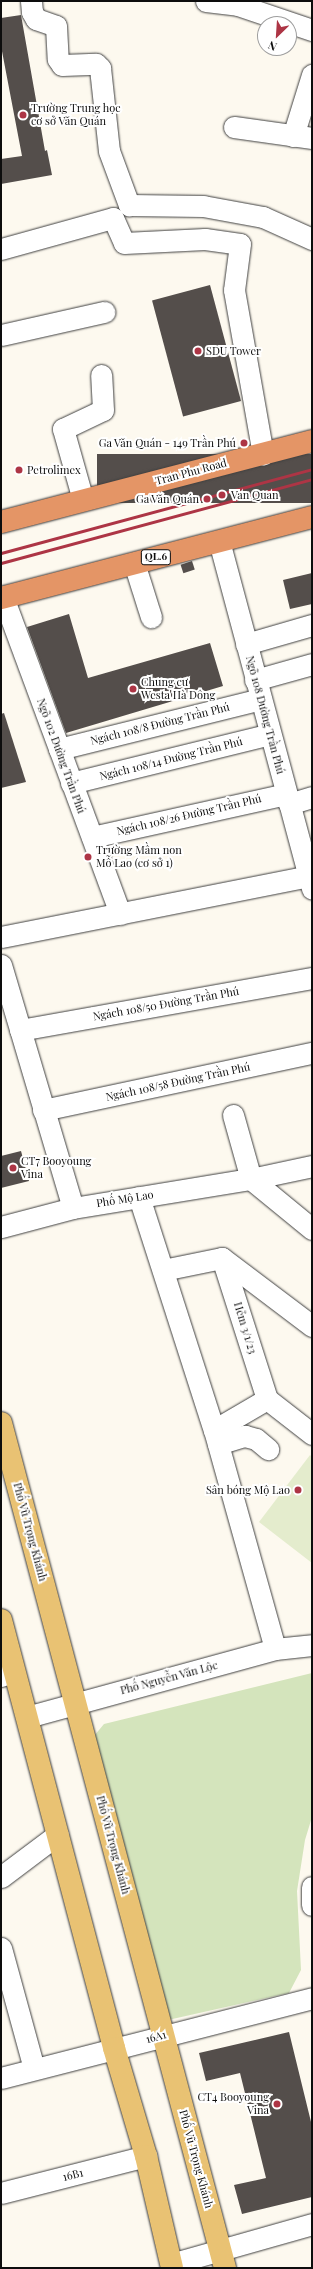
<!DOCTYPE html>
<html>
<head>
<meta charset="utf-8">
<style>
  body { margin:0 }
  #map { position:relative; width:313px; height:2269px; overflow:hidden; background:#fdf9ef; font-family:"Playfair Display",serif }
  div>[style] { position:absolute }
  .green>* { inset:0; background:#d4e4bc }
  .pitch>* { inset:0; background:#e4eccd }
  .building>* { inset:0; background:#544e4b; transform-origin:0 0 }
  .roads { filter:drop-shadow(0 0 1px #404040) drop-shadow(0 0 1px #404040) }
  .minor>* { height:21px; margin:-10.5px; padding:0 10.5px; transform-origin:10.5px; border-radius:10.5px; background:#fff }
  .major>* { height:22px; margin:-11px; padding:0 11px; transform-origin:11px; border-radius:11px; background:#e9c273 }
  .highway>* { height:22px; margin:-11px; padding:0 11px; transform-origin:11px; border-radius:11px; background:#e49566 }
  .rail>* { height:3px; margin:-1.5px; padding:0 1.5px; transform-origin:1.5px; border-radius:1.5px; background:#ad3545 }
  .dots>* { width:11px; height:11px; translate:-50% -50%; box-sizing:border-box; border:2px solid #fff; border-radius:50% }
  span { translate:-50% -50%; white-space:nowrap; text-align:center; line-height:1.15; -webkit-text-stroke:4px #fff; paint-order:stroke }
  .shield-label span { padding:1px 3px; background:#fff; border:1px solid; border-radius:3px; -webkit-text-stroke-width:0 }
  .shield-label { font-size:10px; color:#0d0d0d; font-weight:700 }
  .poi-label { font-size:11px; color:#0d0d0d }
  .left { translate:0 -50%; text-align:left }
  .right { translate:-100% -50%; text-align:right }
  .street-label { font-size:11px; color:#0d0d0d }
  .frame { position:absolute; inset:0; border:2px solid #0d0d0d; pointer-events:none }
  .north { position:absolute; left:257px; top:16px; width:40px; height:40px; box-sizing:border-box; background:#fff; border:1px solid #9e9e9e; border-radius:50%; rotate:205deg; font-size:11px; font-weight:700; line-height:16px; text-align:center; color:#0d0d0d }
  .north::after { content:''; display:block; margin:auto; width:14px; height:18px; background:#ad3545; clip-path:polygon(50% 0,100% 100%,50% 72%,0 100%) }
</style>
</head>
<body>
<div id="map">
  <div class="green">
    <div style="clip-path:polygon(312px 1673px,312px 1817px,305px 1840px,297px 1891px,301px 1970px,289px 1993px,168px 2020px,94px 1736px,104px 1724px)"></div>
  </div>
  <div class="pitch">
    <div style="clip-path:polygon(310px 1455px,312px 1457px,312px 1563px,259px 1522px)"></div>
  </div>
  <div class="building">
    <div style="clip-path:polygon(21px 15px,45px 151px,47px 150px,52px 175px,1px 184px,1px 159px,22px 156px,1px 46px,1px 18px)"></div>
    <div style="left:210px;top:285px;width:120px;height:60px;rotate:75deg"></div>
    <div style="left:312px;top:454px;width:49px;height:215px;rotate:90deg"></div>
    <div style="left:192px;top:561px;width:9px;height:12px;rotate:72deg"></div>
    <div style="clip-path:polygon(312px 573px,312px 604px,290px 609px,283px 580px)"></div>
    <div style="clip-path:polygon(69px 614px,88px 678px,210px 643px,223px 686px,66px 733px,27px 627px)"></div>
    <div style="clip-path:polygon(4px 713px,26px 782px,1px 788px,1px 714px)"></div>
    <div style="clip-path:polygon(21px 1151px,29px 1181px,1px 1188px,1px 1156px)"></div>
    <div style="clip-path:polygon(289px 2032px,312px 2126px,312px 2197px,242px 2214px,234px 2185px,266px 2178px,240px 2073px,206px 2081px,199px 2053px)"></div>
  </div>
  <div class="roads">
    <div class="minor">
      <div style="left:31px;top:1px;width:11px;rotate:85deg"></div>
      <div style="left:32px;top:12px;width:8px;rotate:60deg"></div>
      <div style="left:36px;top:19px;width:21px;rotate:19deg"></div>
      <div style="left:56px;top:26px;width:33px;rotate:87deg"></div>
      <div style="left:58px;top:59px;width:7px;rotate:56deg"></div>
      <div style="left:62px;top:65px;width:34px;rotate:-2deg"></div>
      <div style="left:96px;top:64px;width:6px;rotate:45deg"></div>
      <div style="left:100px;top:68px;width:83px;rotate:83.8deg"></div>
      <div style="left:109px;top:151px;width:58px;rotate:69.7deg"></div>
      <div style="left:129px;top:205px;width:74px;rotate:0.8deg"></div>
      <div style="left:203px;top:206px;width:61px;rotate:10.4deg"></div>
      <div style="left:263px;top:217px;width:54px;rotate:24.2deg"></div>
      <div style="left:206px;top:1px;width:32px;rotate:7deg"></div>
      <div style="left:238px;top:5px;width:78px;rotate:18.7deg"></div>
      <div style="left:234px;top:127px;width:79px;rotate:8deg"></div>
      <div style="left:293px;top:136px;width:64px;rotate:-72.7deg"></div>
      <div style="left:1px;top:249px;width:116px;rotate:-15.5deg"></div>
      <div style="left:113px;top:218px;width:27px;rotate:66deg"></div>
      <div style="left:124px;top:243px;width:81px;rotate:-2.8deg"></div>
      <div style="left:205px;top:239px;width:35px;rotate:8deg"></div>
      <div style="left:240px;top:244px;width:46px;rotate:97.4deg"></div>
      <div style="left:234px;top:290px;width:167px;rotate:80deg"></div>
      <div style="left:1px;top:335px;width:106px;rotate:-12.6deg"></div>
      <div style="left:83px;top:500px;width:74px;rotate:-105.7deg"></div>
      <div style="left:63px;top:429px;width:44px;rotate:-25.4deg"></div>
      <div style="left:103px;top:410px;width:35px;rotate:-93deg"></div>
      <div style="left:219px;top:541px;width:360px;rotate:75deg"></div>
      <div style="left:134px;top:563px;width:57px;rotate:72.5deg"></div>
      <div style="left:3px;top:597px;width:338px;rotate:69.7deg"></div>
      <div style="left:246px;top:644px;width:69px;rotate:-16.1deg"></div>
      <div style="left:255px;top:680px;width:59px;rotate:-15.7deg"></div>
      <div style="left:59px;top:749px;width:208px;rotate:-13.9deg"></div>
      <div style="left:71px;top:783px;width:205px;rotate:-13.8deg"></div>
      <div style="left:289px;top:804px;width:24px;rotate:-17deg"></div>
      <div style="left:92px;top:837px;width:199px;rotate:-12.5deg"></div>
      <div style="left:1px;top:937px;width:314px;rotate:-11.2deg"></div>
      <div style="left:1px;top:965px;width:253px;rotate:73.5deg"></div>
      <div style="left:20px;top:1030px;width:297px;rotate:-10.1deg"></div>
      <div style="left:43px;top:1110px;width:275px;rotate:-12deg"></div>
      <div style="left:233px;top:1115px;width:66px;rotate:74.3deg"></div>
      <div style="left:251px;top:1179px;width:79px;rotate:39.3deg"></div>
      <div style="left:139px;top:1197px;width:245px;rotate:72.2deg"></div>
      <div style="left:214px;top:1430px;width:227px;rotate:74.4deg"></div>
      <div style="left:1px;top:1227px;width:74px;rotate:-14.8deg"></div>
      <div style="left:73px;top:1208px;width:180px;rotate:-9.3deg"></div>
      <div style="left:251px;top:1179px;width:62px;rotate:-12deg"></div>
      <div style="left:222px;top:1258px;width:148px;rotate:72.3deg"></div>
      <div style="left:163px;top:1270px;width:60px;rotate:-11.5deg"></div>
      <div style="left:222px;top:1258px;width:113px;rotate:37.1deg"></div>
      <div style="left:214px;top:1430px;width:61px;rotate:-30.3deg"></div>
      <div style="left:267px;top:1399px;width:57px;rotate:37.9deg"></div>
      <div style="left:218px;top:1444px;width:28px;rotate:-17deg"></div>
      <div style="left:245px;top:1436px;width:11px;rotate:15deg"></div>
      <div style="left:256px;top:1439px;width:16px;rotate:40deg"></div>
      <div style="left:1px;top:1676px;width:14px;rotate:-25deg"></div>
      <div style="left:27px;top:1717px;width:257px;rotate:-15.3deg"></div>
      <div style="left:275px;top:1649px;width:37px;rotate:-6deg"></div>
      <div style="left:1px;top:1877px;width:71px;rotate:-37deg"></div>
      <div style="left:312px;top:1887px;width:18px;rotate:90deg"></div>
      <div style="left:1px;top:1948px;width:125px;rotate:74.7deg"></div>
      <div style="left:1px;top:2078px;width:321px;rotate:-14.4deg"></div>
      <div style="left:1px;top:2193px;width:150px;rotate:-14.3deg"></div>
      <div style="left:171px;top:2264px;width:147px;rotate:-15.8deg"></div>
    </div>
    <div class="major">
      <div style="left:1px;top:1423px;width:874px;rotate:75.15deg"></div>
      <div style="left:1px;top:1620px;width:443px;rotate:75.2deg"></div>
      <div style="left:114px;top:2048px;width:113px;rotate:73.5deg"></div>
      <div style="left:146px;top:2156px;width:115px;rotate:76.9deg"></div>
    </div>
    <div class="highway">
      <div style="left:1px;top:522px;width:321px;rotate:-14.6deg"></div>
      <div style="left:1px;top:598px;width:321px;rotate:-14.6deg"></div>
    </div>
  </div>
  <div class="rail">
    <div style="left:1px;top:553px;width:322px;rotate:-15.1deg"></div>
    <div style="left:1px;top:563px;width:322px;rotate:-15.1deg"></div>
  </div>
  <div class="dots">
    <div style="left:23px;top:115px;background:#ad3545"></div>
    <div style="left:198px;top:351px;background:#ad3545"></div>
    <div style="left:244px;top:443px;background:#ad3545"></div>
    <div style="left:19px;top:470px;background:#ad3545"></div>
    <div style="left:222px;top:495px;background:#ad3545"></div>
    <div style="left:207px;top:499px;background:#ad3545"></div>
    <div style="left:133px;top:689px;background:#ad3545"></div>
    <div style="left:88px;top:857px;background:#ad3545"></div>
    <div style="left:13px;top:1168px;background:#ad3545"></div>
    <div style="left:298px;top:1490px;background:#ad3545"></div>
    <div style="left:277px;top:2104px;background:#ad3545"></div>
  </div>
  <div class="shield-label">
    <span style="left:156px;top:557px">QL.6</span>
  </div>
  <div class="poi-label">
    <span class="left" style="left:31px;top:115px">Trường Trung học<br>cơ sở Văn Quán</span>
    <span class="left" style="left:206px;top:351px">SDU Tower</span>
    <span class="right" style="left:236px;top:443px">Ga Văn Quán - 149 Trần Phú</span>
    <span class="left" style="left:27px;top:470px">Petrolimex</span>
    <span class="left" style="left:231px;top:495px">Van Quan</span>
    <span class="right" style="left:199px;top:499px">Ga Văn Quán</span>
    <span class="left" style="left:141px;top:689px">Chung cư<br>Westa Hà Đông</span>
    <span class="left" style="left:96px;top:857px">Trường Mầm non<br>Mỗ Lao (cơ sở 1)</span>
    <span class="left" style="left:21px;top:1168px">CT7 Booyoung<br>Vina</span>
    <span class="right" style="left:290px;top:1490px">Sân bóng Mộ Lao</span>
    <span class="right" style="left:269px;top:2104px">CT4 Booyoung<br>Vina</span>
  </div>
  <div class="street-label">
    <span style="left:191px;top:472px;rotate:-15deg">Tran Phu Road</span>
    <span style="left:265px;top:715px;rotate:75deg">Ngõ 108 Đường Trần Phú</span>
    <span style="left:160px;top:724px;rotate:-14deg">Ngách 108/8 Đường Trần Phú</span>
    <span style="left:61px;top:756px;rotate:70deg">Ngõ 102 Đường Trần Phú</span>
    <span style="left:171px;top:759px;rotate:-14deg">Ngách 108/14 Đường Trần Phú</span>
    <span style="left:189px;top:815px;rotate:-13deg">Ngách 108/26 Đường Trần Phú</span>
    <span style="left:166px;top:1004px;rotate:-10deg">Ngách 108/50 Đường Trần Phú</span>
    <span style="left:178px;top:1082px;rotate:-12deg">Ngách 108/58 Đường Trần Phú</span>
    <span style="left:125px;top:1199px;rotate:-9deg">Phố Mộ Lao</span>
    <span style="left:245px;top:1328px;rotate:73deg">Hẻm 3/1/23</span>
    <span style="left:30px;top:1532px;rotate:75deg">Phố Vũ Trọng Khánh</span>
    <span style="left:169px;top:1678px;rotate:-15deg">Phố Nguyễn Văn Lộc</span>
    <span style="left:113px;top:1845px;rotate:75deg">Phố Vũ Trọng Khánh</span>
    <span style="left:156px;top:2037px;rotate:-15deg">16A1</span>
    <span style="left:196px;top:2159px;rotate:75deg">Phố Vũ Trọng Khánh</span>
    <span style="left:73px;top:2175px;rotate:-14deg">16B1</span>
  </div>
  <div class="frame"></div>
  <div class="north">N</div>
</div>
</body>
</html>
